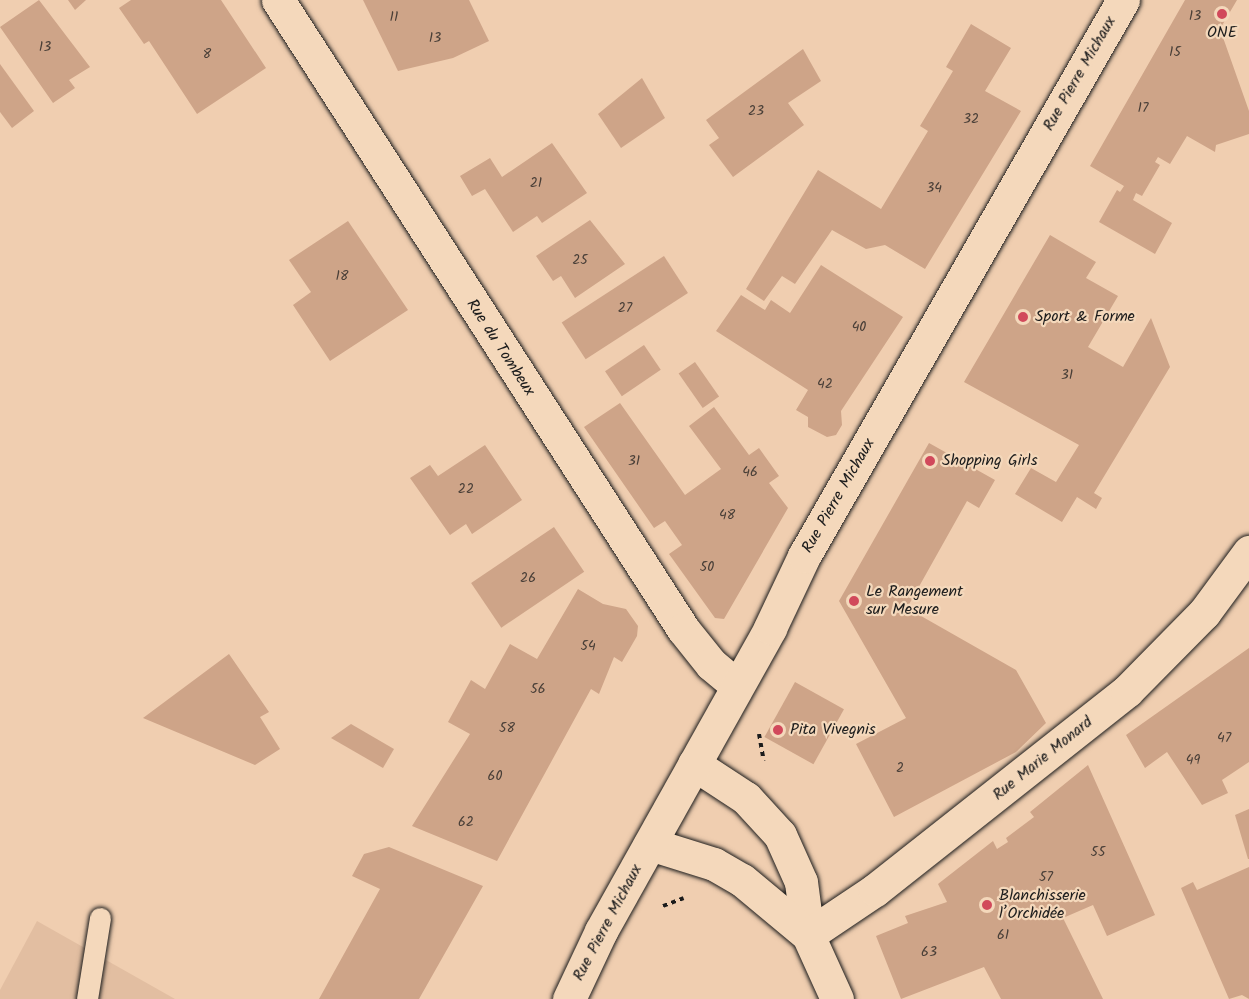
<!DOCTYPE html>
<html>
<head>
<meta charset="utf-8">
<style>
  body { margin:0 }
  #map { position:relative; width:1249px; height:999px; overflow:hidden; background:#f0ceb0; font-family:Kalam,sans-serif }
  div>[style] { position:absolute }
  .built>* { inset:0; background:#e2bea1 }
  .building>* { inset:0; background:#cea488; transform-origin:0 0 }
  .path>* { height:4px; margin-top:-2px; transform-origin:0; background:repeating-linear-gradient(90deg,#1c1c1c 0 4.5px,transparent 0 9px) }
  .roads { filter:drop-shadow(0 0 2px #1c1c1c) drop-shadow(0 0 2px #1c1c1c) }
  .service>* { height:21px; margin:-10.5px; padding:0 10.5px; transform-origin:10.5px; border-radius:10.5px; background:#f4d8bb }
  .minor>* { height:33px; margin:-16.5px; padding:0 16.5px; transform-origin:16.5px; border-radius:16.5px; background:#f4d8bb }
  .secondary>* { height:33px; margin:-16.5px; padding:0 16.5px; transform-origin:16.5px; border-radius:16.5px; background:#f4d8bb }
  .dots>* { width:16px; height:16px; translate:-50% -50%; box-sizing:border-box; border:3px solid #f4d8bb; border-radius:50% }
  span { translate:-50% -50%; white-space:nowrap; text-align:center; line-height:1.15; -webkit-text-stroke:4.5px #f4d8bb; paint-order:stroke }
  .number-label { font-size:14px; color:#483e37 }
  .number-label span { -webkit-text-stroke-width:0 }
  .poi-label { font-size:16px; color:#1c1c1c }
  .left { translate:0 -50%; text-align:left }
  .street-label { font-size:16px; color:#1c1c1c }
</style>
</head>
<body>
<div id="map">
  <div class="built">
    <div style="clip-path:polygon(37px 921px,175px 999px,0 999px,0 990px)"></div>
  </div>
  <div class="building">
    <div style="clip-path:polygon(39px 0,90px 67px,69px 80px,75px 88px,53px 103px,0 27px)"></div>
    <div style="clip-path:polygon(68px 0,86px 0,75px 10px)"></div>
    <div style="clip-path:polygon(131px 0,221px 0,266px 68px,197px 114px,149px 41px,144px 44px,119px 8px)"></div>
    <div style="clip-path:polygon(363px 0,469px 0,489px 41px,453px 58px,398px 71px)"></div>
    <div style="clip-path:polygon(1185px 0,1237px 0,1220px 29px,1249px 111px,1249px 134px,1216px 145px,1215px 152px,1187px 136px,1170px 164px,1158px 157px,1155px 162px,1160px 165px,1142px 196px,1136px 193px,1133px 200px,1172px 223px,1155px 254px,1099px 222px,1117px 190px,1120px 192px,1124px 186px,1090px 166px)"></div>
    <div style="clip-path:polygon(971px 24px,1011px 48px,985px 91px,1021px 111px,925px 269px,885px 245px,866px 249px,832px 230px,795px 284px,782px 276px,764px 301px,746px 289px,818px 170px,881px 209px,928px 131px,920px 126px,953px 71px,946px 67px)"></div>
    <div style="clip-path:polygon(803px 49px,821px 81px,788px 103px,804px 125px,733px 177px,709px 145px,719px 138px,706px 120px)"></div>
    <div style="clip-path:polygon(0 64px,34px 111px,12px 128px,0 112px)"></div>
    <div style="clip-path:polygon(642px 78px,665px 118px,621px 148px,598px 114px)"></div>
    <div style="clip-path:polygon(552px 143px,587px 193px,542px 223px,537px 216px,513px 232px,485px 189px,472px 196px,460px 176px,490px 158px,502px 177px)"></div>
    <div style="clip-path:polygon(590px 220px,625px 264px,575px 298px,561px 276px,553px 281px,536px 256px)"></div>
    <div style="clip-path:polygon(348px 221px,408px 310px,330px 361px,293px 305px,311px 292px,289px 260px)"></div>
    <div style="clip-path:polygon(1050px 235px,1096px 262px,1086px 278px,1118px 296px,1088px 347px,1123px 367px,1151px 318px,1170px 367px,1094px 493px,1102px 498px,1096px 509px,1077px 497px,1062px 522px,1015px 494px,1031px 468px,1056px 482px,1079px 445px,964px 382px)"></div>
    <div style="left:664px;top:256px;width:44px;height:122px;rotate:57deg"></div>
    <div style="clip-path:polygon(821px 265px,903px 317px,841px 411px,842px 425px,836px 435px,827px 437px,808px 427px,808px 417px,796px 410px,808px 390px,716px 331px,741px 295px,765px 310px,771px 300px,790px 313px)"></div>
    <div style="left:644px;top:345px;width:30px;height:47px;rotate:56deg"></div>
    <div style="left:695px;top:362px;width:42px;height:20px;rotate:55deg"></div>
    <div style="clip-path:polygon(620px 403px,685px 495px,721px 469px,689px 426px,714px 407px,749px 455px,759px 448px,779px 476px,769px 483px,788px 508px,724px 619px,715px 618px,669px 554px,682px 545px,665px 521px,654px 528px,584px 427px)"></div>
    <div style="clip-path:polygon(929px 443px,995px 480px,979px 508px,967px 501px,907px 608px,1016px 670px,1046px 723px,1016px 752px,894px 817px,856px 744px,906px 718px,839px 601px)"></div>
    <div style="clip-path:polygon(485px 445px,522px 500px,472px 534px,466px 524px,450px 535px,410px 478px,430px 465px,438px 476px)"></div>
    <div style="left:554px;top:527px;width:54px;height:100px;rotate:56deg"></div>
    <div style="clip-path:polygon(578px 589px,603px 604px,626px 609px,638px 626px,637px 636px,622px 662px,614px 657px,599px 694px,591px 689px,497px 861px,412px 826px,470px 734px,448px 722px,471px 680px,485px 689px,510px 644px,537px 659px)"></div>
    <div style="clip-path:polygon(1249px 648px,1249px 762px,1222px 780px,1228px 793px,1202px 805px,1167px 752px,1145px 768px,1126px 735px)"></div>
    <div style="clip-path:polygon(229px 654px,269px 712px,260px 717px,280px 749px,255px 765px,143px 718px)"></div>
    <div style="left:795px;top:682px;width:56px;height:63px;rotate:29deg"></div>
    <div style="clip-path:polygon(351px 724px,394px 749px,383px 768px,331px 738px)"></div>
    <div style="clip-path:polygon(1088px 765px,1155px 915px,1107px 936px,1093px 905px,1063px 918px,1103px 999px,1001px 999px,984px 967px,901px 999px,876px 936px,908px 923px,905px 916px,947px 902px,938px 884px,993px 841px,997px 849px,1008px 842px,1006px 838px,1034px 817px,1030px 812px)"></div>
    <div style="clip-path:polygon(1249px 809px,1249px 859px,1248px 859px,1235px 815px)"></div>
    <div style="clip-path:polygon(389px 847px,483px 886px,419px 999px,319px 999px,380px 889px,352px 876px,364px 854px)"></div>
    <div style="clip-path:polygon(1249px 867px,1249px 999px,1242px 995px,1229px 999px,1181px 888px,1193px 882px,1197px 890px)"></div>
  </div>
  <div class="path">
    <div style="left:759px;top:734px;width:27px;rotate:80deg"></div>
    <div style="left:663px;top:906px;width:22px;rotate:-21deg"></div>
  </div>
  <div class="roads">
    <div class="service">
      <div style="left:87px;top:999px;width:82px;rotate:-80.9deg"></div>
    </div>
    <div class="minor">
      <div style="left:278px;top:0;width:748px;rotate:57.22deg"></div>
      <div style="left:683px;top:629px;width:45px;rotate:51.3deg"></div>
      <div style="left:711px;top:664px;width:33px;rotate:40deg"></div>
      <div style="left:694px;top:764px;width:62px;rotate:33.2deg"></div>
      <div style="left:746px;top:798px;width:50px;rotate:47.4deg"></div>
      <div style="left:780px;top:835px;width:51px;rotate:65.9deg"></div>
      <div style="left:801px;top:882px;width:53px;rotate:82.5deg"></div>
      <div style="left:808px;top:935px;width:70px;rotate:65.6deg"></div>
      <div style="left:650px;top:844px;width:67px;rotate:17.4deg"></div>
      <div style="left:714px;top:864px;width:32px;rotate:30deg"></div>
      <div style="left:742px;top:880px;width:86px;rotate:39.8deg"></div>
      <div style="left:808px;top:935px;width:81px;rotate:-33.9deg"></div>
      <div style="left:875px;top:890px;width:321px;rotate:-38.3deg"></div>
      <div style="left:1127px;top:691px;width:110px;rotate:-45.4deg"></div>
      <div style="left:1204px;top:613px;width:76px;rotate:-53.6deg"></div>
    </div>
    <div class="secondary">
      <div style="left:569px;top:999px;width:75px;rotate:-64.8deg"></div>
      <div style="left:601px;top:931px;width:347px;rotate:-60.8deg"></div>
      <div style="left:770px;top:628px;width:80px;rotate:-64.7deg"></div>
      <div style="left:804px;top:556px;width:641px;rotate:-60.16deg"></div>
    </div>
  </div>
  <div class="dots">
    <div style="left:1222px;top:14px;background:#d1495b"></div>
    <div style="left:1023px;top:317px;background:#d1495b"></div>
    <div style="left:930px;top:461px;background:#d1495b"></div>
    <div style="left:854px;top:601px;background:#d1495b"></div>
    <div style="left:778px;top:730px;background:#d1495b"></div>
    <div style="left:987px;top:905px;background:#d1495b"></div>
  </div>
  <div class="number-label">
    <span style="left:1195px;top:16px">13</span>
    <span style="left:394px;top:17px">11</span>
    <span style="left:435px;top:38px">13</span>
    <span style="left:45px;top:47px">13</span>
    <span style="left:1175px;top:52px">15</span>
    <span style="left:207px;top:54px">8</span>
    <span style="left:1143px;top:108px">17</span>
    <span style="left:756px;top:111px">23</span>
    <span style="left:971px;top:119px">32</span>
    <span style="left:536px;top:183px">21</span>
    <span style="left:934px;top:188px">34</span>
    <span style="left:580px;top:260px">25</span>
    <span style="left:342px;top:276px">18</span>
    <span style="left:625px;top:308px">27</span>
    <span style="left:859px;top:327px">40</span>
    <span style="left:1067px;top:375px">31</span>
    <span style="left:825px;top:384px">42</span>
    <span style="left:634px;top:461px">31</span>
    <span style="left:750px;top:472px">46</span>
    <span style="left:466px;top:489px">22</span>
    <span style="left:727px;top:515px">48</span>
    <span style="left:707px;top:567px">50</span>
    <span style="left:528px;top:578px">26</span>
    <span style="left:588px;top:646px">54</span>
    <span style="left:538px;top:689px">56</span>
    <span style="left:507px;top:728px">58</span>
    <span style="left:1224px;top:738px">47</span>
    <span style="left:1193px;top:760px">49</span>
    <span style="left:900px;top:768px">2</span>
    <span style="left:495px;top:776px">60</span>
    <span style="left:466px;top:822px">62</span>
    <span style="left:1098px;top:852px">55</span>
    <span style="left:1046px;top:877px">57</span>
    <span style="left:1003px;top:935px">61</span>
    <span style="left:929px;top:952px">63</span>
  </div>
  <div class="poi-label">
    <span style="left:1222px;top:33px">ONE</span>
    <span class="left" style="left:1035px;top:317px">Sport &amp; Forme</span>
    <span class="left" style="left:942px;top:461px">Shopping Girls</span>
    <span class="left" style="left:866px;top:601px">Le Rangement<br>sur Mesure</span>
    <span class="left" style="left:790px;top:730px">Pita Vivegnis</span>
    <span class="left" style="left:999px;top:905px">Blanchisserie<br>l’Orchidée</span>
  </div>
  <div class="street-label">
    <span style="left:1080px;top:74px;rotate:-60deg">Rue Pierre Michaux</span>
    <span style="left:500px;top:348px;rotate:57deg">Rue du Tombeux</span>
    <span style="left:839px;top:496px;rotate:-60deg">Rue Pierre Michaux</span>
    <span style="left:1043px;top:759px;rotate:-39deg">Rue Marie Monard</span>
    <span style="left:608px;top:923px;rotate:-62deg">Rue Pierre Michaux</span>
  </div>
</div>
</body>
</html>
